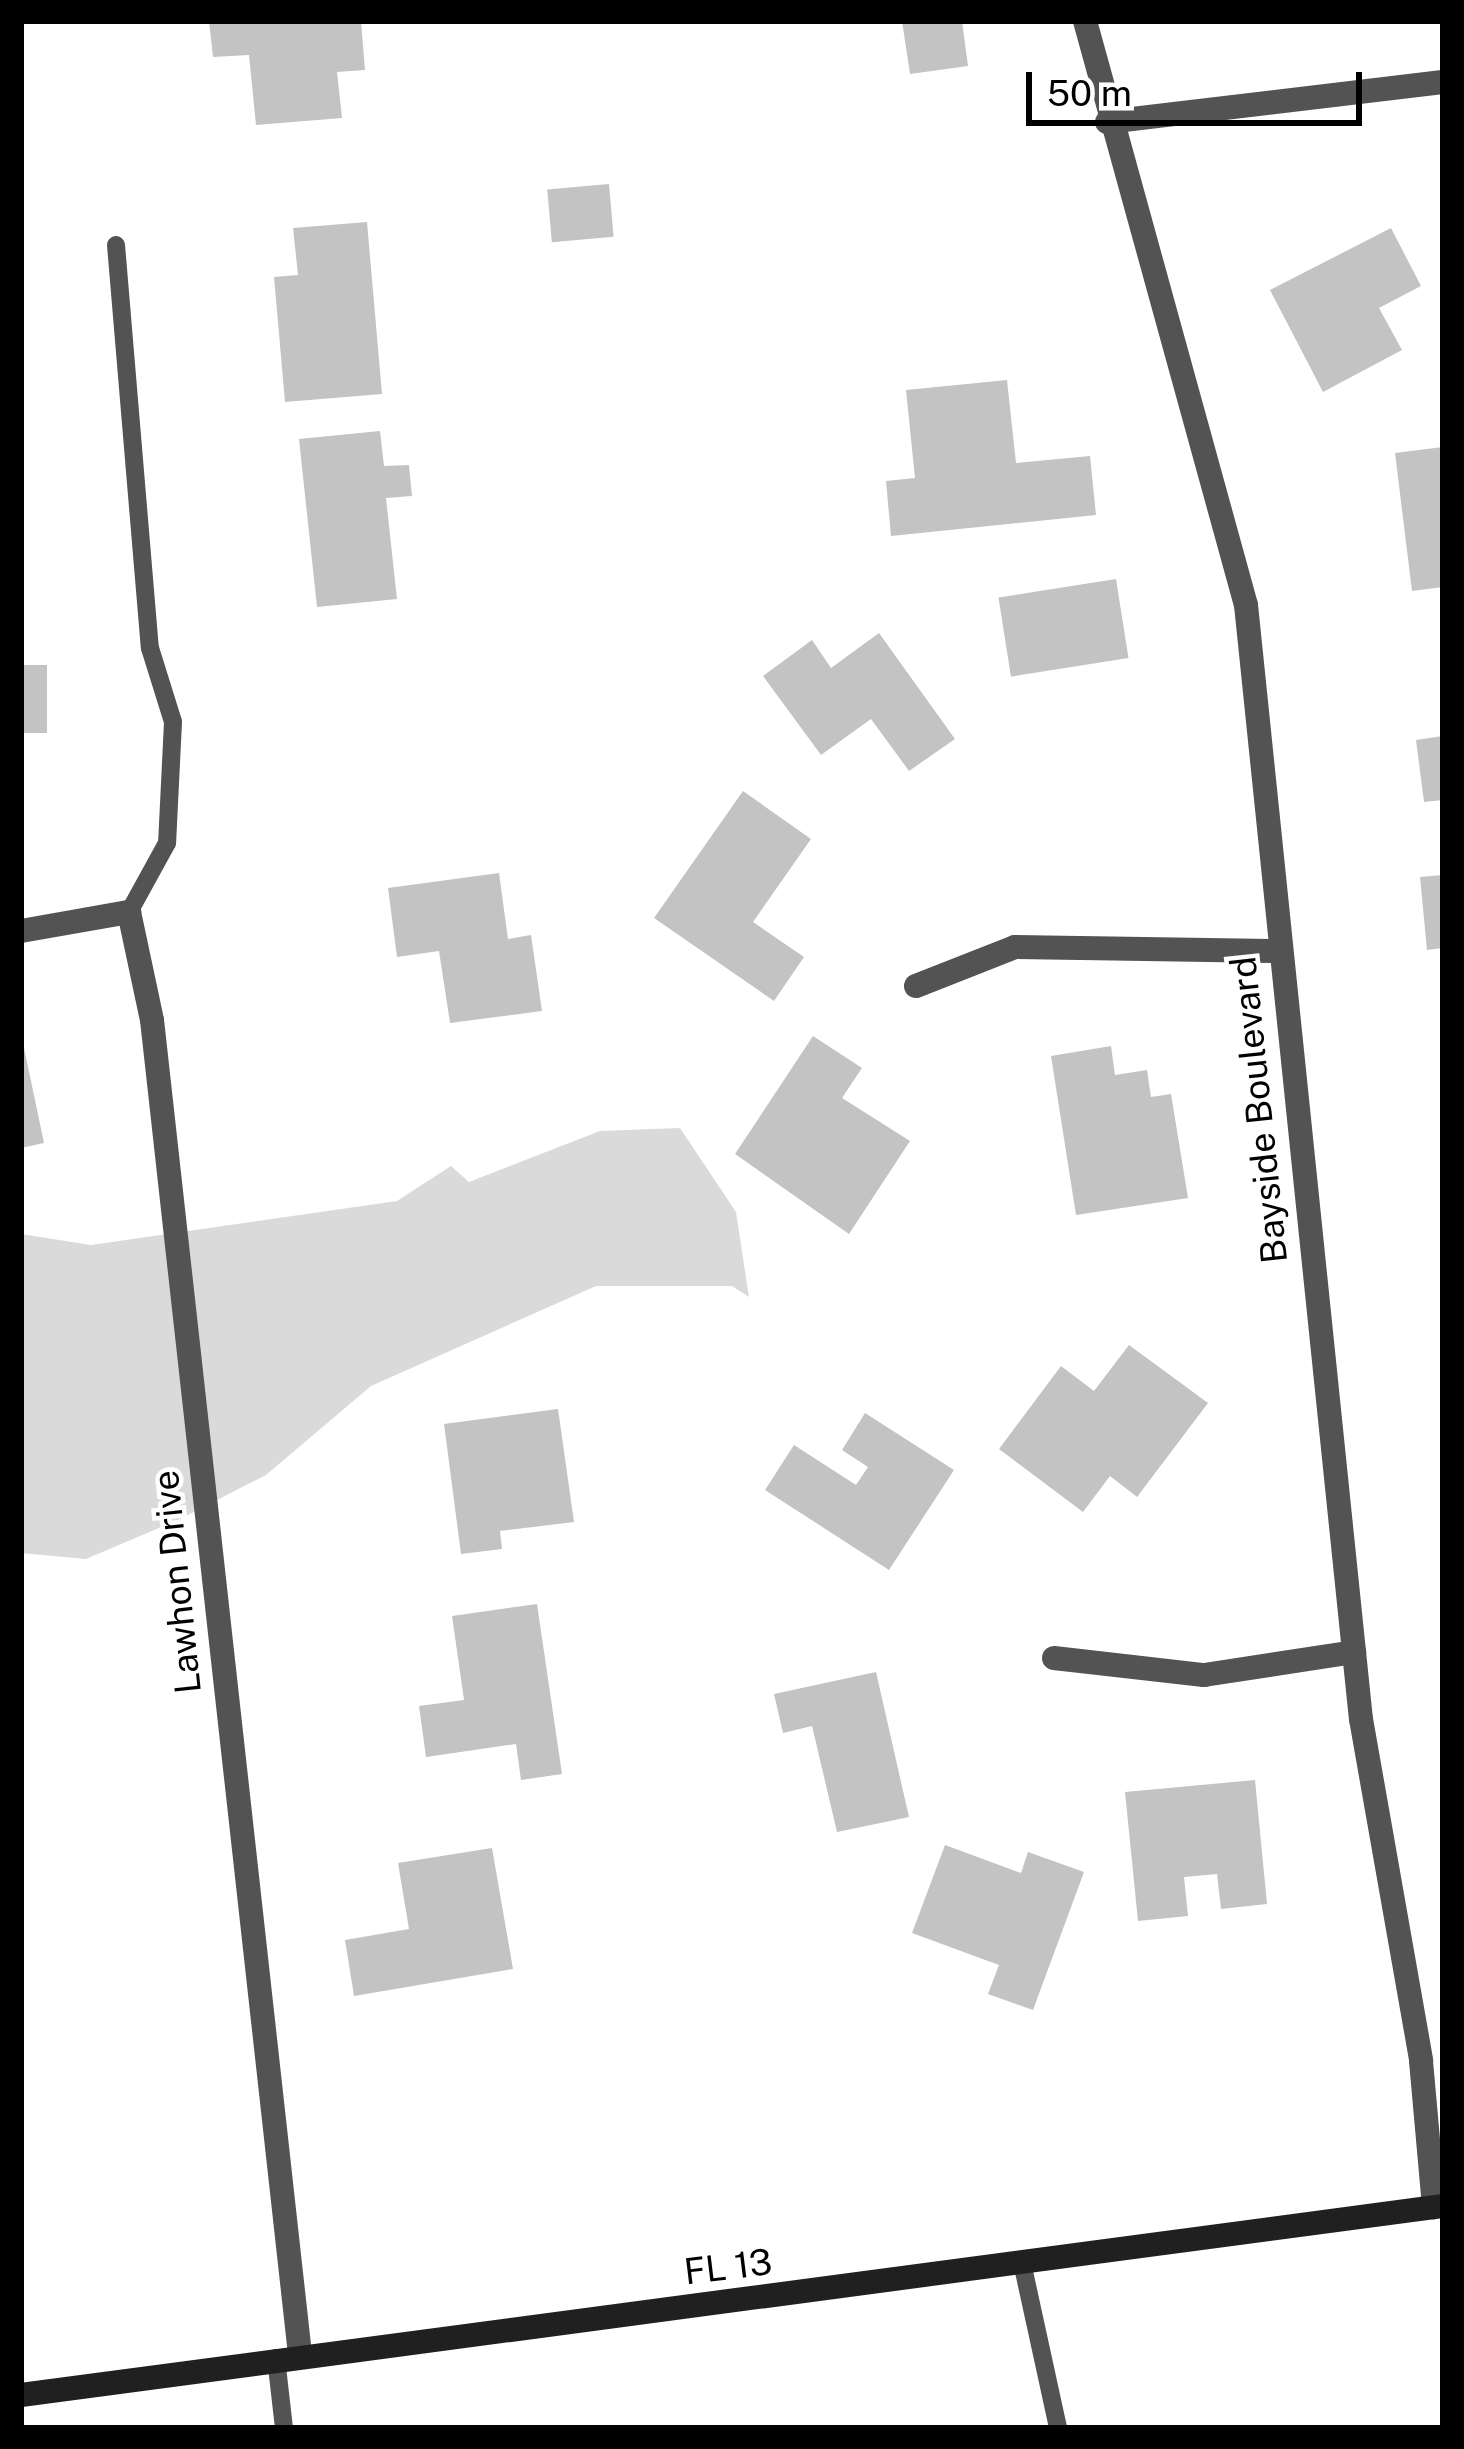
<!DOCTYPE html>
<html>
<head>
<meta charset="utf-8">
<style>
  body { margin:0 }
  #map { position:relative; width:1464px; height:2449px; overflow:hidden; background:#fff; font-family:"Public Sans",sans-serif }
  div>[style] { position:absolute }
  .green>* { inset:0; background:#dadada }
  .building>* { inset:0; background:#c3c3c3; transform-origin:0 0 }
  .lane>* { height:18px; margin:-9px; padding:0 9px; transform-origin:9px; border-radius:9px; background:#535353 }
  .street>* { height:24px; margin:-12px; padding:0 12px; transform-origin:12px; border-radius:12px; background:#535353 }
  .secondary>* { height:24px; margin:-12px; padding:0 12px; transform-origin:12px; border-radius:12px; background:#202020 }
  span { translate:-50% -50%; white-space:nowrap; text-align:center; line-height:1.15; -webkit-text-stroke:9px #fff; paint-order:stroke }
  .street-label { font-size:36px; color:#000 }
  .frame { position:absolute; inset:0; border:24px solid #000; pointer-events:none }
  .scale { position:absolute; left:1026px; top:72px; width:336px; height:54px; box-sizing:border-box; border:6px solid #000; border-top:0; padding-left:15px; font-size:36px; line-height:42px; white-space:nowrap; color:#000; -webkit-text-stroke:9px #fff; paint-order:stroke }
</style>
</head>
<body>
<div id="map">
  <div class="green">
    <div style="clip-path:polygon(680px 1128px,736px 1212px,749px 1297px,732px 1286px,596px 1286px,371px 1386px,266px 1475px,180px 1519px,86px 1559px,21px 1553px,21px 1234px,91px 1245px,397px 1201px,451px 1166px,469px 1182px,600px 1131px)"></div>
  </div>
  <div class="building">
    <div style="clip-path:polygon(209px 21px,361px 21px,365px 70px,337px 72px,342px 118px,256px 125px,249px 55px,213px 57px)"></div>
    <div style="clip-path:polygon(902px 21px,962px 21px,968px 66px,910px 74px)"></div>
    <div style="left:609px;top:184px;width:53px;height:62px;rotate:85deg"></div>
    <div style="clip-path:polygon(367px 222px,382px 394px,285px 402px,274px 277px,298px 275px,293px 228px)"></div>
    <div style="clip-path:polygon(1391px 228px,1421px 286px,1379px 308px,1402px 350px,1323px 392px,1270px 290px)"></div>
    <div style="clip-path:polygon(1007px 380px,1016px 463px,1090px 456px,1096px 515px,891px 536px,886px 481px,915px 478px,906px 390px)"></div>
    <div style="clip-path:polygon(380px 431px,384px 466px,409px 465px,412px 496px,386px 498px,397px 599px,317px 607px,299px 439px)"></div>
    <div style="clip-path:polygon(1443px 447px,1443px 587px,1412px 591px,1395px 453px)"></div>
    <div style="left:1116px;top:579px;width:80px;height:119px;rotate:81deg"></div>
    <div style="clip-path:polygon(879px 633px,955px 739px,909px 771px,871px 719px,821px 755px,763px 676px,812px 640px,831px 668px)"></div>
    <div style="left:21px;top:665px;width:26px;height:68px"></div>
    <div style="clip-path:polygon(1443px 736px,1443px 800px,1424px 802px,1416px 740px)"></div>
    <div style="clip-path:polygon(743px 791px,811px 839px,753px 922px,804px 957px,774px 1001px,654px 918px)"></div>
    <div style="clip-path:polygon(499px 873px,508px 939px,531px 935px,542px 1011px,450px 1023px,439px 951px,397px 957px,388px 888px)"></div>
    <div style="clip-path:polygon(1443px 875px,1443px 948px,1427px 950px,1420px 877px)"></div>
    <div style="clip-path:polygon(813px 1036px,862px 1068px,842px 1098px,910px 1141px,849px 1234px,735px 1154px)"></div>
    <div style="clip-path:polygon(23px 1043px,44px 1143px,21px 1148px,21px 1044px)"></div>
    <div style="clip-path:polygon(1111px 1046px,1115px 1075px,1147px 1070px,1151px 1097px,1171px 1094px,1188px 1198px,1076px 1215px,1051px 1056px)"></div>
    <div style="clip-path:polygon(1129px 1345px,1208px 1403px,1137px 1497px,1110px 1476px,1083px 1512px,999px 1449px,1061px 1366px,1094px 1391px)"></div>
    <div style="clip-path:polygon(558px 1409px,574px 1522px,500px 1531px,502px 1549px,461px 1554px,444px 1424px)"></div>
    <div style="clip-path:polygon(865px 1413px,954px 1470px,889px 1570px,765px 1490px,794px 1445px,856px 1485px,868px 1467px,842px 1450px)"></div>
    <div style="clip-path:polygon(537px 1604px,562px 1774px,521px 1780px,516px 1744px,426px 1757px,419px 1706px,464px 1700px,452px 1616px)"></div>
    <div style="clip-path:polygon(876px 1672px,909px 1817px,837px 1832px,812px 1726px,783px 1733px,774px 1694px)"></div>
    <div style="clip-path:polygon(1255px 1780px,1267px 1904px,1221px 1909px,1217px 1874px,1184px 1877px,1188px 1916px,1138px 1921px,1125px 1792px)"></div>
    <div style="clip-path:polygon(945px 1845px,1021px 1873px,1028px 1852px,1084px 1872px,1033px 2010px,988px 1994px,999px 1965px,912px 1933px)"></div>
    <div style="clip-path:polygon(492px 1848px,513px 1969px,354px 1996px,345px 1940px,409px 1929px,398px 1863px)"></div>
  </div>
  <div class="lane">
    <div style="left:116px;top:245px;width:404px;rotate:85.2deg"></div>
    <div style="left:150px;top:648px;width:77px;rotate:72.7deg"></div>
    <div style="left:173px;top:722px;width:121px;rotate:92.8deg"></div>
    <div style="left:167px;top:843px;width:79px;rotate:118.8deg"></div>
    <div style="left:1023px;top:2267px;width:165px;rotate:77.7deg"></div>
    <div style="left:276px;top:2358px;width:70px;rotate:83.5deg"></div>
  </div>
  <div class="street">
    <div style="left:1085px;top:21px;width:606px;rotate:74.59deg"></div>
    <div style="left:1246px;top:605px;width:1120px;rotate:84.11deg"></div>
    <div style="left:1361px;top:1719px;width:347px;rotate:80deg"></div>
    <div style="left:1421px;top:2061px;width:147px;rotate:84.9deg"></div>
    <div style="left:1107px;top:122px;width:338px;rotate:-6.8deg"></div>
    <div style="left:21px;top:931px;width:110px;rotate:-10deg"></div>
    <div style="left:129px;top:912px;width:110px;rotate:78deg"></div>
    <div style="left:152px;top:1020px;width:1342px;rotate:83.67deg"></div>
    <div style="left:916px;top:986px;width:106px;rotate:-21.5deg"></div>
    <div style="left:1015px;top:947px;width:264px;rotate:0.9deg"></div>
    <div style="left:1054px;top:1658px;width:151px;rotate:6.5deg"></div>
    <div style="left:1204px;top:1675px;width:152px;rotate:-8.7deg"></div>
  </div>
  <div class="secondary">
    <div style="left:21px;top:2395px;width:1435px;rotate:-7.57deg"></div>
  </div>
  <div class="street-label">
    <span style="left:1259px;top:1110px;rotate:-96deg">Bayside Boulevard</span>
    <span style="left:177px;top:1582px;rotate:-96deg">Lawhon Drive</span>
    <span style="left:728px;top:2267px;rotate:-7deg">FL 13</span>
  </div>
  <div class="frame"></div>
  <div class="scale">50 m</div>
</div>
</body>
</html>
